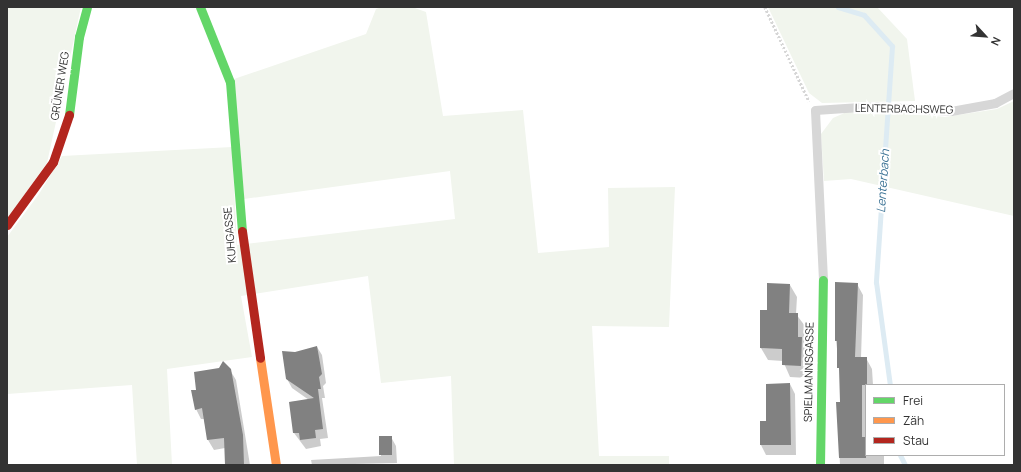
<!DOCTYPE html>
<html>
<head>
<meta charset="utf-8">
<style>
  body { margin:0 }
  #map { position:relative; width:1021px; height:472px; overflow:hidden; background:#fff; font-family:Manrope,sans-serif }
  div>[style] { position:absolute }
  .green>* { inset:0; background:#f1f5ed }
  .shadow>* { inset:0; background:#0003 }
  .stream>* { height:5px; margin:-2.5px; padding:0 2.5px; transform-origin:2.5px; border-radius:2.5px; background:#ddebf3 }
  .building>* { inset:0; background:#818181; transform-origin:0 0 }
  .path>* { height:2.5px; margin-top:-1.25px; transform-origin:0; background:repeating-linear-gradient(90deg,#d6d6d6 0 2px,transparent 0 4px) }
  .lane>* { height:9px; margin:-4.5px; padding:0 4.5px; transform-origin:4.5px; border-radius:4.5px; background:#d7d7d7 }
  .fast>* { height:9px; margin:-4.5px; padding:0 4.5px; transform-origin:4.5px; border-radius:4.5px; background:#63d668 }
  .slow>* { height:9px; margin:-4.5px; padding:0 4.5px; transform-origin:4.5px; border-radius:4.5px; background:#ff974d }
  .jam>* { height:9px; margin:-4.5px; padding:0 4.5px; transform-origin:4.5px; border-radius:4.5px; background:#b3261e }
  span { translate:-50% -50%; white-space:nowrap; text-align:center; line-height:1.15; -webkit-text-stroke:4px #fff; paint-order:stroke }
  .street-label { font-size:11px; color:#333 }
  .water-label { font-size:12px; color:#3f7597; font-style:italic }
  .frame { position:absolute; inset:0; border:8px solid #333; pointer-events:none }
  .legend { position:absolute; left:865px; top:384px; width:140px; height:72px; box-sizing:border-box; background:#fff; border:1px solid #adadad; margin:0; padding:5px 7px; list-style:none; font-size:12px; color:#333 }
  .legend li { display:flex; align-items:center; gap:8px; height:20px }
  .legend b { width:20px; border:1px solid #adadad }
  .north { position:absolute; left:965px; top:16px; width:40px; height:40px; -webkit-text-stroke:3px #fff; paint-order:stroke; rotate:116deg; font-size:11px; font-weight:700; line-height:16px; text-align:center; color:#333 }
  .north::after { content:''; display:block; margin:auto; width:14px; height:18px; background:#333; clip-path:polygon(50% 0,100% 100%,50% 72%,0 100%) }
</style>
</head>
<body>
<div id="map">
  <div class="green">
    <div style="clip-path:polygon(7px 7px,81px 7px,47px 163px,7px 219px)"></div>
    <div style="clip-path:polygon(382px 7px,412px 7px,426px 12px,443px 116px,523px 110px,538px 253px,609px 247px,608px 188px,675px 187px,669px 327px,592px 326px,599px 456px,669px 456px,669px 465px,454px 465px,451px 376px,381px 383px,368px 276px,241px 296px,252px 357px,167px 369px,172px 465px,137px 465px,132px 385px,7px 394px,7px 237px,39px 194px,62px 156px,232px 147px,237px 245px,455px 219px,450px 171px,244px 199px,234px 79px,366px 34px,376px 9px)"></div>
    <div style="clip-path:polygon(768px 7px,877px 7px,907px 39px,915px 101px,822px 103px,809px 93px)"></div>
    <div style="clip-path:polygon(1014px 101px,1014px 216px,851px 179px,824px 181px,821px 134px,833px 118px,849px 111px,900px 112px,945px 117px,997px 109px)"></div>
  </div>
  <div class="shadow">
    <div style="clip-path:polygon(857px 284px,863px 295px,861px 358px,866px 358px,872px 369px,873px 385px,866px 385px,866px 455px,884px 455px,884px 465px,840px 465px,837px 403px,841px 403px,840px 372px,836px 341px)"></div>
    <div style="clip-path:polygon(790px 285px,797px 297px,796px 314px,805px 326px,804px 344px,808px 350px,807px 378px,790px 377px,783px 361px,768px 360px,761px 348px,761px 311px,768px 311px)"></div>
    <div style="clip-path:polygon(317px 347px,322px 355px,326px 383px,323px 386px,325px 398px,322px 398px,328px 438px,320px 439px,321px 446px,306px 449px,294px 433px,290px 402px,309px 400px,292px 388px,287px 379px,295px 353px)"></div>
    <div style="clip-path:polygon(230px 370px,236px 380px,250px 465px,226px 465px,225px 448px,214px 450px,208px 440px,204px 419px,201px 419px,196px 409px,198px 390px)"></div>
    <div style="clip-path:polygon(790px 384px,795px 394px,796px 455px,766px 455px,761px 445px,761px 422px,767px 422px)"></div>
    <div style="clip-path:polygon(391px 437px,396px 446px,397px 463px,312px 465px,311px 460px,381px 456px,380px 438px)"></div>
    <div style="clip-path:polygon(780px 464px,800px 465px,780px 465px)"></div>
  </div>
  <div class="stream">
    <div style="left:838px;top:7px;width:27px;rotate:17deg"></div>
    <div style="left:864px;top:15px;width:42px;rotate:47.9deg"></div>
    <div style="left:892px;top:46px;width:237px;rotate:93.9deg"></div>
    <div style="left:876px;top:282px;width:104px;rotate:82.3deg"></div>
    <div style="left:900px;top:455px;width:11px;rotate:63deg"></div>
  </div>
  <div class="building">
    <div style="clip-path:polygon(835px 282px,858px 283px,855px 357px,867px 357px,867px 385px,862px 385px,862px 437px,866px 437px,866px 458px,839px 458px,836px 402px,840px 402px,839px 368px,837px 368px,837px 341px,835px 341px)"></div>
    <div style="clip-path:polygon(767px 283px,790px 284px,789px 313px,798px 313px,798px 337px,802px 337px,801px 366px,782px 365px,782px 349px,760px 348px,760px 310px,767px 310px)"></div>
    <div style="clip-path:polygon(317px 346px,322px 374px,319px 377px,321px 389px,318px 389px,323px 429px,315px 430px,316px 438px,300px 440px,299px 433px,293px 433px,289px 402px,314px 398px,286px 379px,282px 351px,295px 352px)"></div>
    <div style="clip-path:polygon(223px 361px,231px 369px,243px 435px,244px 465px,225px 465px,224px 438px,207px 440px,202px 408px,195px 410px,191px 390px,196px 390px,194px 372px,219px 368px)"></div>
    <div style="clip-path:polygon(790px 383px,791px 445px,760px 445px,760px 421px,766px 421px,766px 384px)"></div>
    <div style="left:392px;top:436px;width:19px;height:13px;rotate:90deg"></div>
  </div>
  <div class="path">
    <div style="left:765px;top:7px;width:104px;rotate:64.9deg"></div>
  </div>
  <div class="lane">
    <div style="left:823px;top:280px;width:170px;rotate:-92.7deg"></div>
    <div style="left:815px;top:110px;width:60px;rotate:-3.8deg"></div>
    <div style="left:875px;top:106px;width:76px;rotate:3.8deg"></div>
    <div style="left:951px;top:111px;width:45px;rotate:-10.3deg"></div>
    <div style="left:995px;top:103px;width:21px;rotate:-28deg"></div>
  </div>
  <div class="fast">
    <div style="left:200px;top:7px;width:81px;rotate:68.2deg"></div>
    <div style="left:230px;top:82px;width:149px;rotate:85.4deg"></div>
    <div style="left:69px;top:115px;width:79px;rotate:-82.7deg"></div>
    <div style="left:79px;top:37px;width:31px;rotate:-75deg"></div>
    <div style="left:820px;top:465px;width:185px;rotate:-89.1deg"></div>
  </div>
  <div class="slow">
    <div style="left:260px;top:358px;width:108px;rotate:81.5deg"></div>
  </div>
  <div class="jam">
    <div style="left:7px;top:225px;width:78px;rotate:-53.9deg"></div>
    <div style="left:53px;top:162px;width:50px;rotate:-71.2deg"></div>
    <div style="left:242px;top:231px;width:128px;rotate:81.9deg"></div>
  </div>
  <div class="street-label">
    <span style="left:60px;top:86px;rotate:-81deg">GRÜNER WEG</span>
    <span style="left:904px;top:109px;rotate:1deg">LENTERBACHSWEG</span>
    <span style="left:230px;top:235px;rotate:-95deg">KUHGASSE</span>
    <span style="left:809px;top:372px;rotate:-89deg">SPIELMANNSGASSE</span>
  </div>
  <div class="water-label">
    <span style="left:883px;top:181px;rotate:-86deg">Lenterbach</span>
  </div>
  <div class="frame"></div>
  <ul class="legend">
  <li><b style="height:5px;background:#63d668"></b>Frei</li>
  <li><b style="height:5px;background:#ff974d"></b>Zäh</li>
  <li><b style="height:5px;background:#b3261e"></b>Stau</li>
  </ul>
  <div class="north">N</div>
</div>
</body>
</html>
